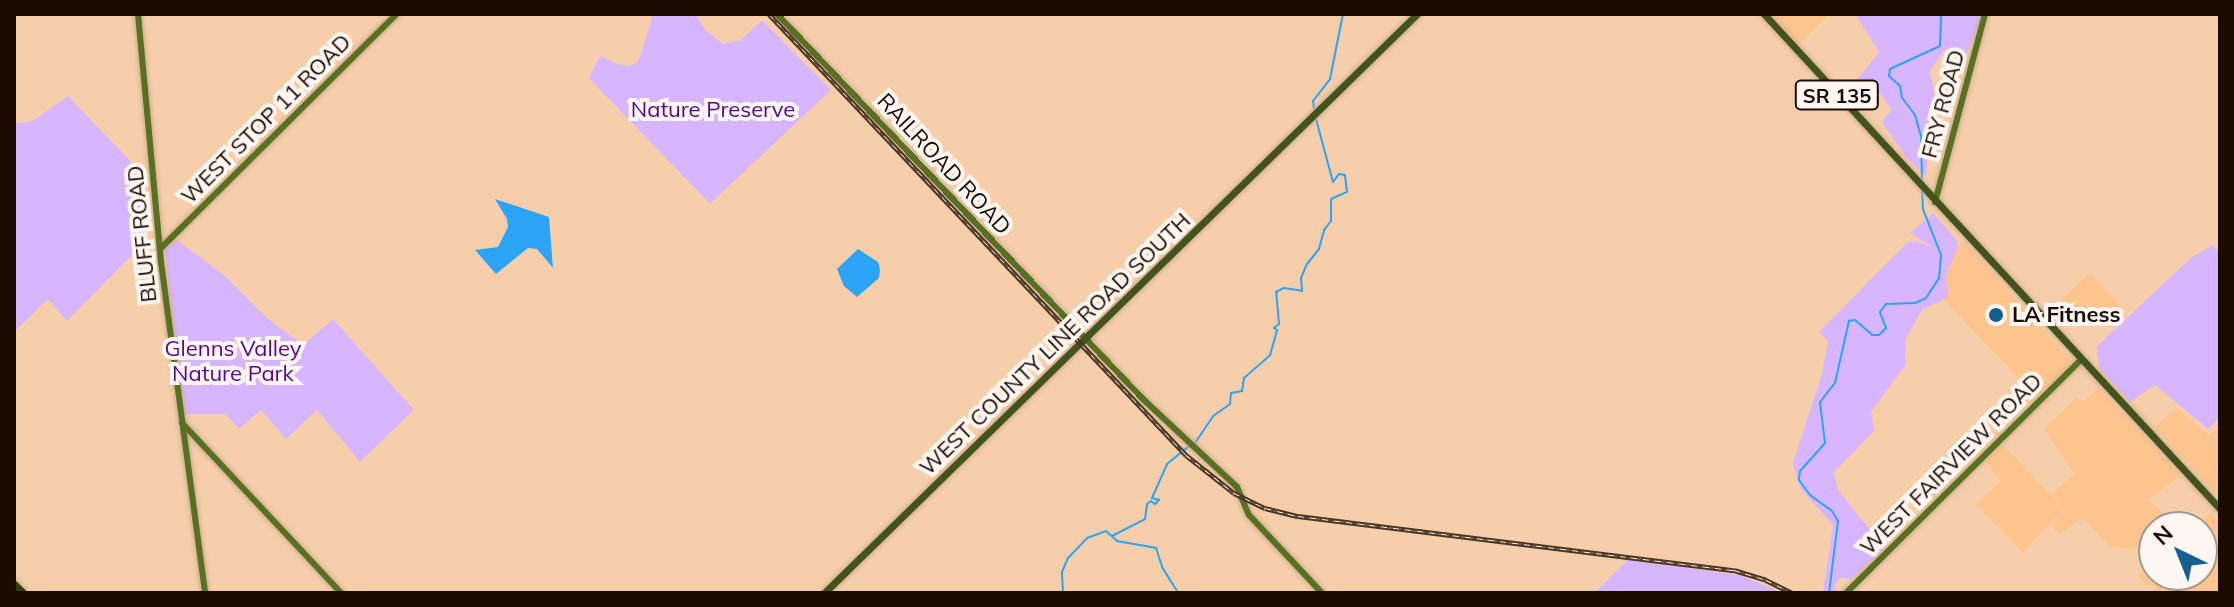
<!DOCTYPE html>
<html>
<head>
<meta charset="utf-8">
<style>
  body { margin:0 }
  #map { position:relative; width:2234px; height:607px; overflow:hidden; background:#f6cfaa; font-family:Mulish,sans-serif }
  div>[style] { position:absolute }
  .built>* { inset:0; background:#fdc48d }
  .green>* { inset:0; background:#d8b6ff }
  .water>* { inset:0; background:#2ba4f8 }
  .stream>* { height:2px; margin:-1px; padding:0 1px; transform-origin:1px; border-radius:1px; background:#2ba4f8 }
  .roads { filter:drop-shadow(0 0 2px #cfac8b) drop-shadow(0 0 2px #cfac8b) }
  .secondary>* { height:6px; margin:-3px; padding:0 3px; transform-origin:3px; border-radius:3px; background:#577021 }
  .primary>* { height:7px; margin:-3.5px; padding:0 3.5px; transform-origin:3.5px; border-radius:3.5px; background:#42531d }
  .highway>* { height:9px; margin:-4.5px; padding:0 4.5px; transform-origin:4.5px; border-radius:4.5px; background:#2f3c14 }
  .rail>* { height:5px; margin-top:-2.5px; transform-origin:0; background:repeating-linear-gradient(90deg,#fef7f1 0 6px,#4c3626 0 12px); box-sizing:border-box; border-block:2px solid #4c3626 }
  .dots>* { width:22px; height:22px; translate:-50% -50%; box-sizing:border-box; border:4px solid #fef7f1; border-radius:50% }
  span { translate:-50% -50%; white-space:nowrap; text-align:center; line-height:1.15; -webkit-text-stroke:8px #fef7f1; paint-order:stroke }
  .shield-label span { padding:2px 6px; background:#fef7f1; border:2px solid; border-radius:6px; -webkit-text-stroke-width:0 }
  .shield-label { font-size:20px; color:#1b0a00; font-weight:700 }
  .street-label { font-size:22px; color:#1b0a00 }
  .park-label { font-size:22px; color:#5a058e }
  .poi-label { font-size:22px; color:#1b0a00; font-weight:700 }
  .left { translate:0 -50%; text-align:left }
  .frame { position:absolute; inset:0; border:16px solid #1b0a00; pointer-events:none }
  .north { position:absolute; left:2138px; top:511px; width:80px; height:80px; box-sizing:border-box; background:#fef7f1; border:2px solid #a39891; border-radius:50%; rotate:317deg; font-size:22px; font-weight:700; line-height:32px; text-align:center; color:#1b0a00 }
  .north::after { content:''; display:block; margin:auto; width:28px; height:36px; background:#155f93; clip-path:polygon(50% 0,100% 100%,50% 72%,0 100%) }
</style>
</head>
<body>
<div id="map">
  <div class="built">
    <div style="clip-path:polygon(1770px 14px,1829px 14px,1798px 45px)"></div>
    <div style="clip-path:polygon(1964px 242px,2072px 362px,2037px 398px,1943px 299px,1948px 297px,1946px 276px,1958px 247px)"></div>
    <div style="clip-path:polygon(2090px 273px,2121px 306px,2106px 320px,2090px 305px,2070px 325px,2055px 308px,2057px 304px)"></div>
    <div style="clip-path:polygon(2098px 388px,2180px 475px,2149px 500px,2161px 512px,2163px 521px,2136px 549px,2110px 547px,2083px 518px,2059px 534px,2051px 525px,2065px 510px,2052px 494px,2074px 474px,2044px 428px,2076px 398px,2084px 401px)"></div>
    <div style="clip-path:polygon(2176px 408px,2209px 435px,2220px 425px,2220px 492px,2216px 493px,2155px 427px)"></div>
    <div style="clip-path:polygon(2003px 445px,2064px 509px,2023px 553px,1976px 504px,2000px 481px,1986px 461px)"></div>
    <div style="clip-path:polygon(2211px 512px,2220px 522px,2220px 593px,2151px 593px,2156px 587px,2146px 584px,2138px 576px,2154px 560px,2154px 575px,2202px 575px,2202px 527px,2195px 527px)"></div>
  </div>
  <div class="green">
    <div style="clip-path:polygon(653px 14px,696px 14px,705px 30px,723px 44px,741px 40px,762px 20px,831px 90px,710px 204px,589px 78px,600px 56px,620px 65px,630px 66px,639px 60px)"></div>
    <div style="clip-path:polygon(1855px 14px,1983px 14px,1967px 53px,1945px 49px,1930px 71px,1934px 92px,1926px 176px,1906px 157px,1882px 122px,1891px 110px,1881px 94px,1867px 92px,1860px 104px,1848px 91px,1879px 52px)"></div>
    <div style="clip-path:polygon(68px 96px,134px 165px,147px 240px,67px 321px,48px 299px,14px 332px,14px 124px,32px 121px)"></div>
    <div style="clip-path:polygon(1933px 213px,1956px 239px,1958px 247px,1946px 276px,1948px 297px,1922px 310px,1906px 338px,1905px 366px,1871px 412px,1874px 431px,1834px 472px,1838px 490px,1885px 548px,1851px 579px,1840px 578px,1835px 585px,1837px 593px,1823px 593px,1833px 525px,1800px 488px,1793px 463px,1822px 374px,1828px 341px,1819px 332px,1908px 242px,1917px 241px,1935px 249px,1910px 233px)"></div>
    <div style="clip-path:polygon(177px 240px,224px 275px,267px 318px,303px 345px,333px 319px,414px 410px,360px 462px,317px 410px,286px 439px,261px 410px,239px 429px,225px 414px,183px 414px,165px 249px)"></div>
    <div style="clip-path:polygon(2213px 245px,2220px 252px,2220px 418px,2208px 429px,2155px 385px,2130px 402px,2099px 368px,2097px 346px,2192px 257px)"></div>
    <div style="clip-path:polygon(1628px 560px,1739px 575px,1784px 593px,1594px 593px)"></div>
  </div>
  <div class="water">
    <div style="clip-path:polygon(495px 199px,549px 217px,553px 268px,537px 249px,528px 248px,496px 274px,475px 250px,498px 247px,508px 227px,507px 219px)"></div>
    <div style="clip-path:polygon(858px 249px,878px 262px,880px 269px,879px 278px,857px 297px,844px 286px,837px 269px)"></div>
  </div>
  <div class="stream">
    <div style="left:1314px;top:109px;width:8px;rotate:-97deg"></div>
    <div style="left:1313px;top:101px;width:28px;rotate:-52deg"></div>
    <div style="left:1330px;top:79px;width:66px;rotate:-78.7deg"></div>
    <div style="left:1922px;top:180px;width:44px;rotate:-91.3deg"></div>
    <div style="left:1921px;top:136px;width:22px;rotate:-106deg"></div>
    <div style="left:1915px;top:115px;width:21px;rotate:-127deg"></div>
    <div style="left:1902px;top:98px;width:12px;rotate:-99deg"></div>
    <div style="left:1900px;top:86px;width:15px;rotate:-138deg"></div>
    <div style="left:1889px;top:76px;width:7px;rotate:-82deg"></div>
    <div style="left:1890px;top:69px;width:55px;rotate:-24.7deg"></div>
    <div style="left:1940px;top:46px;width:32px;rotate:-88deg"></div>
    <div style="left:1195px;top:443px;width:32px;rotate:-56deg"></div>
    <div style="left:1213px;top:416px;width:21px;rotate:-35deg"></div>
    <div style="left:1230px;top:404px;width:11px;rotate:-85deg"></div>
    <div style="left:1231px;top:393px;width:11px;rotate:-10deg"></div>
    <div style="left:1242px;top:391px;width:13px;rotate:-81deg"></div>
    <div style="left:1244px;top:378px;width:35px;rotate:-41deg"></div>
    <div style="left:1270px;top:355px;width:26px;rotate:-74deg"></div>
    <div style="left:1277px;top:330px;width:4px;rotate:-146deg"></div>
    <div style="left:1274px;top:328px;width:6px;rotate:-39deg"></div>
    <div style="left:1279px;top:324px;width:32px;rotate:-95deg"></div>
    <div style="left:1276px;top:292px;width:9px;rotate:-27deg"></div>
    <div style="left:1284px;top:288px;width:18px;rotate:9deg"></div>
    <div style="left:1302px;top:291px;width:13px;rotate:-94deg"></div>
    <div style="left:1301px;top:278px;width:15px;rotate:-67deg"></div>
    <div style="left:1307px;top:264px;width:19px;rotate:-51deg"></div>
    <div style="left:1319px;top:249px;width:20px;rotate:-75deg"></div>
    <div style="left:1324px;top:230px;width:11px;rotate:-52deg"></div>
    <div style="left:1331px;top:221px;width:22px;rotate:-90deg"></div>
    <div style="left:1331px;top:199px;width:17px;rotate:-24deg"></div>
    <div style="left:1347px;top:192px;width:17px;rotate:-97deg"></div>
    <div style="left:1345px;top:175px;width:6px;rotate:-171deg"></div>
    <div style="left:1339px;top:174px;width:10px;rotate:127deg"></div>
    <div style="left:1333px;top:182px;width:65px;rotate:-105.1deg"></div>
    <div style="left:1112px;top:536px;width:37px;rotate:-27deg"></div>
    <div style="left:1145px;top:519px;width:15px;rotate:-82deg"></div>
    <div style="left:1147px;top:504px;width:5px;rotate:-37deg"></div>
    <div style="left:1151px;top:501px;width:5px;rotate:37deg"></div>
    <div style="left:1155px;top:504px;width:6px;rotate:-45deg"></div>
    <div style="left:1159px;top:500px;width:7px;rotate:-164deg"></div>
    <div style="left:1152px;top:498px;width:37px;rotate:-66deg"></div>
    <div style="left:1167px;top:464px;width:28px;rotate:-39deg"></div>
    <div style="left:1063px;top:593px;width:21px;rotate:-93deg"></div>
    <div style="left:1062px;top:572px;width:15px;rotate:-67deg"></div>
    <div style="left:1068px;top:558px;width:28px;rotate:-46deg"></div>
    <div style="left:1087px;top:538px;width:20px;rotate:-20deg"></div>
    <div style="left:1106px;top:531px;width:15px;rotate:42deg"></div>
    <div style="left:1117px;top:541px;width:40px;rotate:10deg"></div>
    <div style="left:1156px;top:548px;width:20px;rotate:72deg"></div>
    <div style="left:1162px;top:567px;width:31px;rotate:58deg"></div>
    <div style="left:1829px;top:593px;width:73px;rotate:-82.9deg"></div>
    <div style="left:1838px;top:521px;width:12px;rotate:-121deg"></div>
    <div style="left:1832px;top:511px;width:27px;rotate:-144deg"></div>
    <div style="left:1810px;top:495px;width:19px;rotate:-126deg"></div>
    <div style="left:1799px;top:480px;width:9px;rotate:-84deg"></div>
    <div style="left:1800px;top:471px;width:38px;rotate:-48deg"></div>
    <div style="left:1825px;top:443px;width:41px;rotate:-97deg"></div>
    <div style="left:1820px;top:402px;width:24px;rotate:-52deg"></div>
    <div style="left:1835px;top:383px;width:64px;rotate:-77.3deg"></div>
    <div style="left:1849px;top:321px;width:6px;rotate:-9deg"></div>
    <div style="left:1855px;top:320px;width:23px;rotate:41deg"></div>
    <div style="left:1872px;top:335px;width:7px"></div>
    <div style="left:1879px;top:335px;width:10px;rotate:-45deg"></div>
    <div style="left:1886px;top:328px;width:17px;rotate:-111deg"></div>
    <div style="left:1880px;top:312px;width:10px;rotate:-53deg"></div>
    <div style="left:1886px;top:304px;width:29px;rotate:-2deg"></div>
    <div style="left:1915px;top:303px;width:12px;rotate:-24deg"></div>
    <div style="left:1926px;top:298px;width:24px;rotate:-57deg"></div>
    <div style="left:1939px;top:278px;width:23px;rotate:-85deg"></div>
    <div style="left:1941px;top:255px;width:49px;rotate:-111.4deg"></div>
    <div style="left:1923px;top:209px;width:19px;rotate:-93deg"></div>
  </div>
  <div class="roads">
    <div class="secondary">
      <div style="left:138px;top:14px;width:249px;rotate:84.7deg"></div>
      <div style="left:161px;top:262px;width:334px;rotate:82.4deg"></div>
      <div style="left:777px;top:14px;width:533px;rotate:46.45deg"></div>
      <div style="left:1144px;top:400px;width:127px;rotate:43.1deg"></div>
      <div style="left:1237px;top:487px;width:30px;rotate:67deg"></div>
      <div style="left:1249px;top:515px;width:107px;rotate:46.9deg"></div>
      <div style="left:1935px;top:202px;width:195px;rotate:-75.1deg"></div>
      <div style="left:160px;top:249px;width:334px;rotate:-44.8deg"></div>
      <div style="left:182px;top:423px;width:233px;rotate:46.9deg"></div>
      <div style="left:1846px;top:593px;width:331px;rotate:-44.8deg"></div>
    </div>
    <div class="primary">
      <div style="left:1764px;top:14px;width:673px;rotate:47.35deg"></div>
      <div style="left:824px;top:593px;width:829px;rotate:-44.32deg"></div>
    </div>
    <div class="highway">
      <div style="left:14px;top:585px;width:11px;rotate:45deg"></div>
    </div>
  </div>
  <div class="rail">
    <div style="left:769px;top:14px;width:607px;rotate:46.6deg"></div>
    <div style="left:1186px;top:455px;width:61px;rotate:38.4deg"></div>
    <div style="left:1234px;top:493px;width:34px;rotate:26deg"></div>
    <div style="left:1265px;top:508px;width:34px;rotate:14deg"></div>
    <div style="left:1298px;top:516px;width:439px;rotate:7.1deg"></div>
    <div style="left:1734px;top:570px;width:34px;rotate:17deg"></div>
    <div style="left:1766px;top:580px;width:30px;rotate:26deg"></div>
  </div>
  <div class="dots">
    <div style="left:1996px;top:315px;background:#155f93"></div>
  </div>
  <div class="shield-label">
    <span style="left:1837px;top:95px">SR 135</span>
  </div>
  <div class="street-label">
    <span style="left:1943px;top:104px;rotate:-75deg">FRY ROAD</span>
    <span style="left:266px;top:119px;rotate:-45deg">WEST STOP 11 ROAD</span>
    <span style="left:944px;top:164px;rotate:47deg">RAILROAD ROAD</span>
    <span style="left:142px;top:234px;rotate:-96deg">BLUFF ROAD</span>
    <span style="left:1055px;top:344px;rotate:-44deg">WEST COUNTY LINE ROAD SOUTH</span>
    <span style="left:1951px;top:464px;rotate:-45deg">WEST FAIRVIEW ROAD</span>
  </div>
  <div class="park-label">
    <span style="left:713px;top:110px">Nature Preserve</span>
    <span style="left:233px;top:361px">Glenns Valley<br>Nature Park</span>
  </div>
  <div class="poi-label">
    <span class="left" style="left:2012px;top:315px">LA Fitness</span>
  </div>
  <div class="frame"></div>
  <div class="north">N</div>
</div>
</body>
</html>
